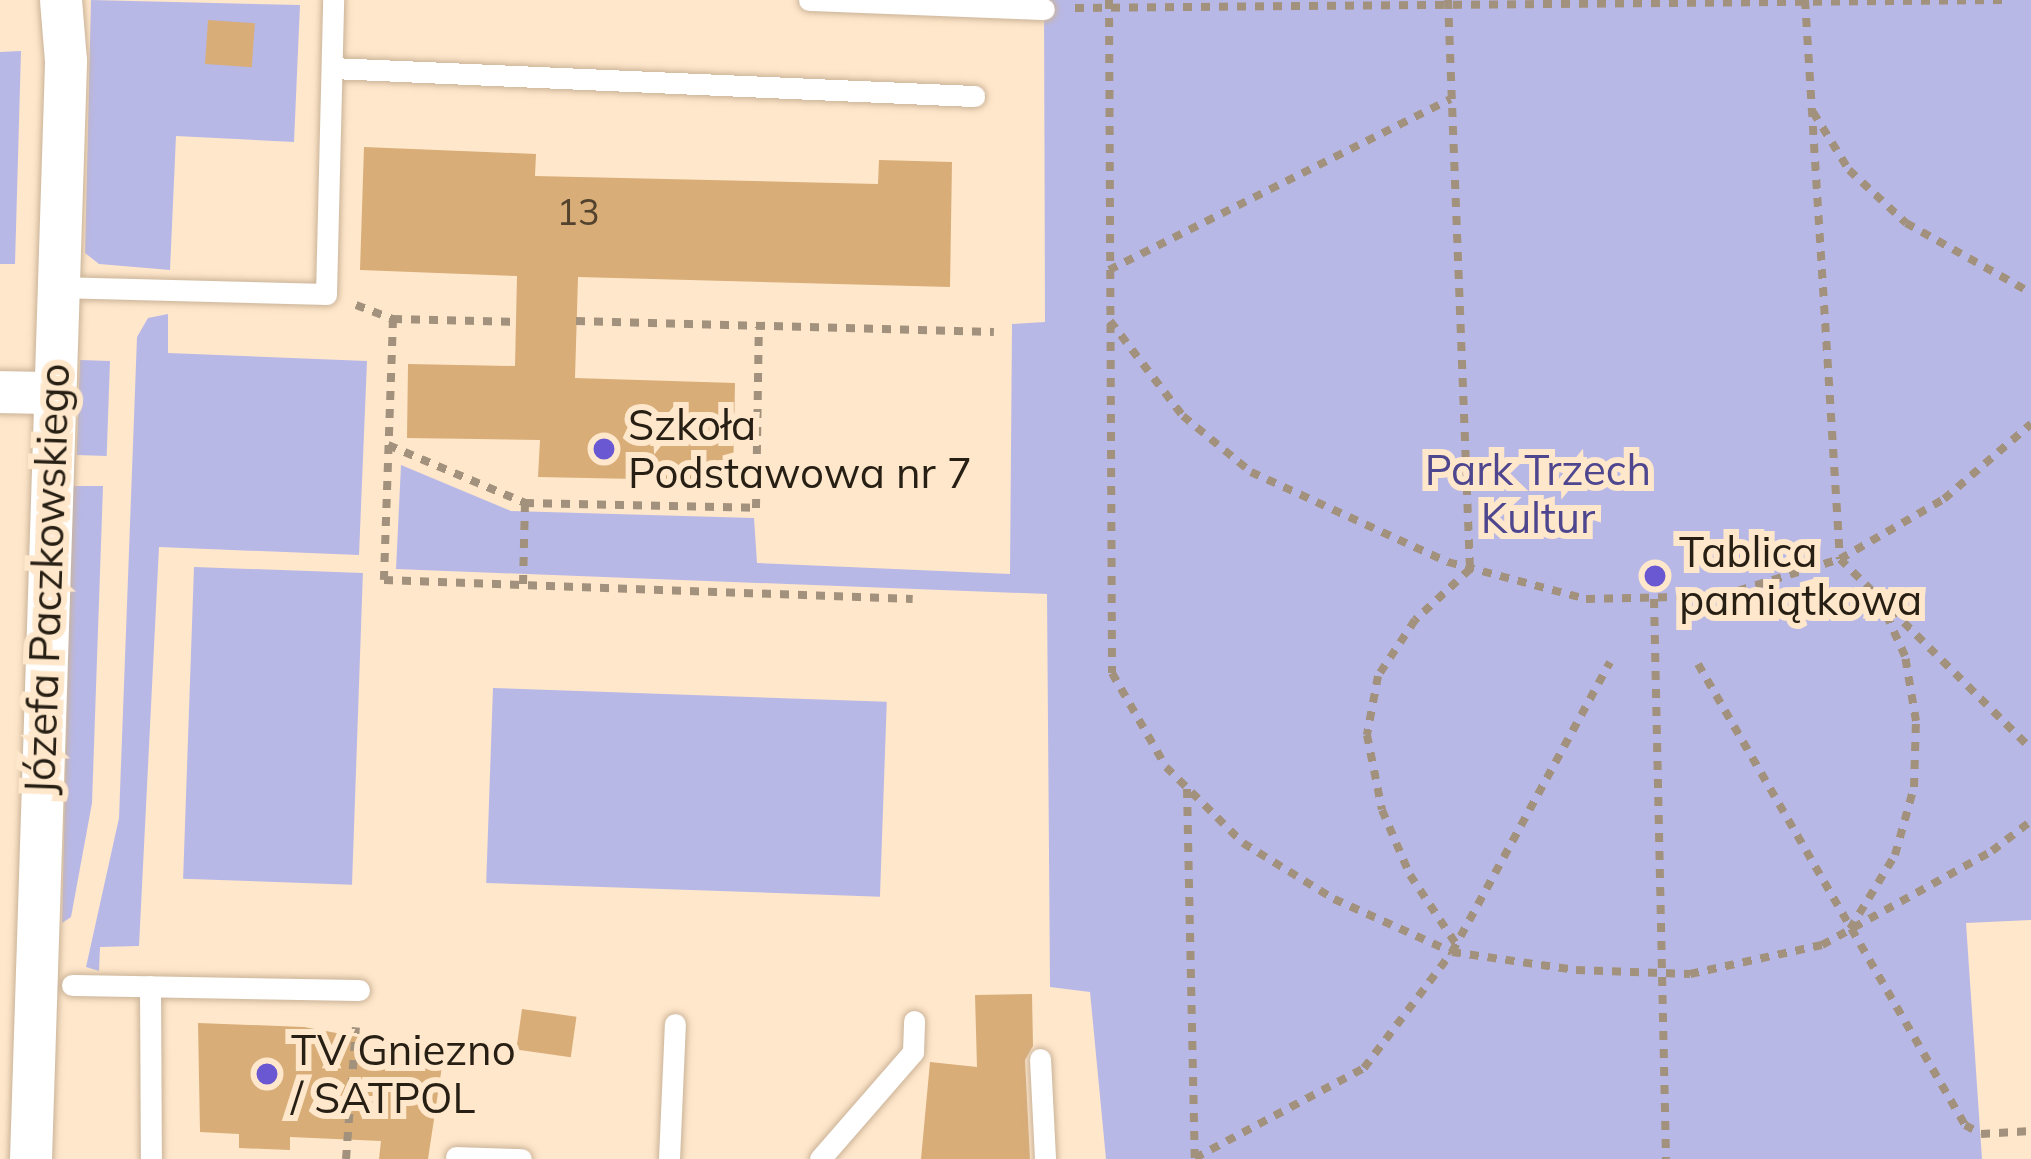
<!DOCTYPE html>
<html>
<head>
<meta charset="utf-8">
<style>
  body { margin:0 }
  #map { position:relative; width:2031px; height:1159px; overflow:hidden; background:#ffe7cb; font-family:Mulish,sans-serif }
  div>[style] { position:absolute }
  .green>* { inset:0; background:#b8b8e7; transform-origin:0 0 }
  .building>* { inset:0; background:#d8ad78; transform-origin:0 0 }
  .path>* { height:8px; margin-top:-4px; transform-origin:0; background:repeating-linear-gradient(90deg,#a2917c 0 9px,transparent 0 18px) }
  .roads { filter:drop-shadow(0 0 3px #cab398) drop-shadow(0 0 3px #cab398) }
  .service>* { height:21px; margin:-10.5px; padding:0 10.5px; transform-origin:10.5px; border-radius:10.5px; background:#fff }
  .minor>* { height:42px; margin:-21px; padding:0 21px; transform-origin:21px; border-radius:21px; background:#fff }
  .dots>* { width:33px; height:33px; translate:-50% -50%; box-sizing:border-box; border:6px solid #ffe7cb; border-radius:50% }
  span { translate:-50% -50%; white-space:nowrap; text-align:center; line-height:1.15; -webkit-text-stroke:12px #ffe7cb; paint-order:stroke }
  .number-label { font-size:36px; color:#53422d }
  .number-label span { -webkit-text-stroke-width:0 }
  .poi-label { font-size:42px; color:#271f14 }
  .left { translate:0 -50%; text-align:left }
  .park-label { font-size:42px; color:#4e478f }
  .street-label { font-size:42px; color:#271f14 }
</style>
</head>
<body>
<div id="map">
  <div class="green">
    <div style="clip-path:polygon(91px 0,300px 5px,294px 142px,176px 136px,170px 270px,99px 264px,85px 253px)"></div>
    <div style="clip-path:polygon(1044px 0,2031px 0,2031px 920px,1966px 923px,1982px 1159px,1106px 1159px,1090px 992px,1050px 987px,1047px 594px,396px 569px,401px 465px,511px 511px,754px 518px,757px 563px,1010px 574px,1012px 324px,1045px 322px)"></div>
    <div style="clip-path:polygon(21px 51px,15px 264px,0 264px,0 52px)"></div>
    <div style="clip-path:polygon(168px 314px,168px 353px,367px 361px,359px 555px,159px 547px,139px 946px,100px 947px,99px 971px,86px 967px,119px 818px,137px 337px,148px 318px)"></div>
    <div style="left:80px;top:360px;width:30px;height:95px;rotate:2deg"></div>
    <div style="clip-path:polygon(72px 486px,103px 486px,92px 803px,71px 917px,62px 923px)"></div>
    <div style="left:194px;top:567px;width:169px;height:312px;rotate:2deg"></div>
    <div style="left:493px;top:688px;width:394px;height:195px;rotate:2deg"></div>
  </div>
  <div class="building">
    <div style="left:208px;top:20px;width:47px;height:44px;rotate:4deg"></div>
    <div style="clip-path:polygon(364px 147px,536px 154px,535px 176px,878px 184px,879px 160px,952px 162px,950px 287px,578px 277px,575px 378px,735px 383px,733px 481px,538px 477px,540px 440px,407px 438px,408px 364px,515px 366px,517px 276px,360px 270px)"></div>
    <div style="clip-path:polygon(1032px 994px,1033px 1046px,1025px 1060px,1030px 1159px,921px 1159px,930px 1062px,977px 1067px,975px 995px)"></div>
    <div style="left:522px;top:1009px;width:55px;height:41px;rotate:8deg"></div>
    <div style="clip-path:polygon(198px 1023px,304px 1027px,444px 1053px,428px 1159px,379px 1159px,381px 1141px,290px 1137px,290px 1150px,239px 1148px,239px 1134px,200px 1132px)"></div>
  </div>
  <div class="path">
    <div style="left:1109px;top:0;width:673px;rotate:89.74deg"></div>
    <div style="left:1112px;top:673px;width:108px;rotate:60.1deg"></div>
    <div style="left:1166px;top:767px;width:108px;rotate:44.6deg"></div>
    <div style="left:1243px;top:843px;width:107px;rotate:31.6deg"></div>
    <div style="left:1334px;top:899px;width:129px;rotate:24.2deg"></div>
    <div style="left:1452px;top:952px;width:125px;rotate:8.3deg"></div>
    <div style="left:1576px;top:970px;width:114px;rotate:2deg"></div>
    <div style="left:1690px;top:974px;width:135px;rotate:-12.4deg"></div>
    <div style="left:1822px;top:945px;width:194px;rotate:-28.9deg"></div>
    <div style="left:1992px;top:851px;width:49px;rotate:-37.6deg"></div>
    <div style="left:1448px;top:0;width:569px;rotate:87.79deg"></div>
    <div style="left:1470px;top:569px;width:75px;rotate:137.2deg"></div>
    <div style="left:1415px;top:620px;width:67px;rotate:123.5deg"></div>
    <div style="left:1378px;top:676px;width:60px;rotate:100.6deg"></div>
    <div style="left:1367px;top:735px;width:76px;rotate:78.7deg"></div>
    <div style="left:1382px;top:810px;width:71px;rotate:66.7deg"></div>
    <div style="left:1410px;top:875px;width:83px;rotate:56.3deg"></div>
    <div style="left:1805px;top:0;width:560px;rotate:86.42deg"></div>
    <div style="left:1840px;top:559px;width:269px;rotate:44.8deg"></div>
    <div style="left:1075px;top:8px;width:929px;rotate:-0.49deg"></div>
    <div style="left:1813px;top:112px;width:68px;rotate:58.2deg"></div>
    <div style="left:1849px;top:170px;width:78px;rotate:42.9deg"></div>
    <div style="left:1906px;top:223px;width:143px;rotate:29.2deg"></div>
    <div style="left:1109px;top:270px;width:382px;rotate:-26.6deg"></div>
    <div style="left:356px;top:305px;width:40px;rotate:21deg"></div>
    <div style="left:393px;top:319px;width:123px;rotate:1.4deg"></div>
    <div style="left:393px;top:319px;width:261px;rotate:92deg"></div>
    <div style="left:384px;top:580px;width:529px;rotate:2.06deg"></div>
    <div style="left:576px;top:321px;width:418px;rotate:1.5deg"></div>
    <div style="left:1110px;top:321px;width:120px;rotate:52.5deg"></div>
    <div style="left:1183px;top:416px;width:88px;rotate:39.5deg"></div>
    <div style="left:1251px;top:472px;width:217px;rotate:24.6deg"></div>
    <div style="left:1448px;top:562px;width:143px;rotate:15deg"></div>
    <div style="left:1586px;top:599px;width:135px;rotate:-1.3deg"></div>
    <div style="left:1721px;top:596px;width:125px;rotate:-17.3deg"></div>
    <div style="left:1840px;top:559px;width:120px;rotate:-30deg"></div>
    <div style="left:1944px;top:499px;width:115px;rotate:-40.8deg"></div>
    <div style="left:388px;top:445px;width:149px;rotate:22.9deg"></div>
    <div style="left:525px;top:503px;width:231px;rotate:1.2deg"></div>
    <div style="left:756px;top:508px;width:181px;rotate:-89.1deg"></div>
    <div style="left:523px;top:584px;width:81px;rotate:-88.6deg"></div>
    <div style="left:1654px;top:599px;width:560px;rotate:88.77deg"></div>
    <div style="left:1698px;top:664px;width:533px;rotate:59.92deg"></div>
    <div style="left:1965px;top:1125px;width:18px;rotate:29deg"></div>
    <div style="left:1981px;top:1134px;width:50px;rotate:-3.4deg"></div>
    <div style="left:1187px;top:789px;width:369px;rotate:88.8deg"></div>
    <div style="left:1850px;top:929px;width:87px;rotate:-58.7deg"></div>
    <div style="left:1895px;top:855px;width:71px;rotate:-74.4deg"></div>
    <div style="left:1914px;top:787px;width:66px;rotate:-88.3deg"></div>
    <div style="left:1916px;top:721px;width:66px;rotate:-99.6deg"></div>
    <div style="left:1905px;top:656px;width:56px;rotate:-114.3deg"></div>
    <div style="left:1195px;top:1158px;width:191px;rotate:-28deg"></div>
    <div style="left:1364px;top:1068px;width:146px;rotate:-52.8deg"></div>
    <div style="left:1452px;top:952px;width:330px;rotate:-61.4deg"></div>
    <div style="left:346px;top:1159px;width:132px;rotate:-85.7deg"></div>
  </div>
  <div class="roads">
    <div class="service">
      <div style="left:809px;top:0;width:235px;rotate:2.2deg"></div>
      <div style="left:332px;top:68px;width:643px;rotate:2.5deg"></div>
      <div style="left:57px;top:287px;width:269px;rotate:1.5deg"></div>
      <div style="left:326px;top:294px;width:294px;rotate:-88.6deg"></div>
      <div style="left:72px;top:985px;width:287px;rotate:1deg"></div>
      <div style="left:150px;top:986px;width:173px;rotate:89.7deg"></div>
      <div style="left:1040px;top:1059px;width:100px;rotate:87.1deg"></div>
      <div style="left:456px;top:1157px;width:65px;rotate:1.8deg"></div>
      <div style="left:669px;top:1159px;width:135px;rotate:-87.5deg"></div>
      <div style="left:820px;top:1159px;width:142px;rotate:-49deg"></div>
      <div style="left:913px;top:1052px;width:31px;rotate:-88deg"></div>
    </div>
    <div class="minor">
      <div style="left:0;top:392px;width:53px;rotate:1.1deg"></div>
      <div style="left:31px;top:1159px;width:1099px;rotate:-88.17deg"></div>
      <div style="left:66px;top:61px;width:61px;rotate:-94.7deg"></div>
    </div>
  </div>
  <div class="dots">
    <div style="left:604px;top:449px;background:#6958d1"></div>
    <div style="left:1655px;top:576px;background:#6958d1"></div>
    <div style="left:267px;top:1074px;background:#6958d1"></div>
  </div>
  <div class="number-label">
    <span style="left:578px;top:212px">13</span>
  </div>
  <div class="poi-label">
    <span class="left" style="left:628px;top:449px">Szkoła<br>Podstawowa nr 7</span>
    <span class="left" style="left:1679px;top:576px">Tablica<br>pamiątkowa</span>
    <span class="left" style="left:291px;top:1074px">TV Gniezno<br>/ SATPOL</span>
  </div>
  <div class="park-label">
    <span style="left:1538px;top:494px">Park Trzech<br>Kultur</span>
  </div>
  <div class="street-label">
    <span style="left:47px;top:579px;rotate:-88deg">Józefa Paczkowskiego</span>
  </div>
</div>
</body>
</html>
